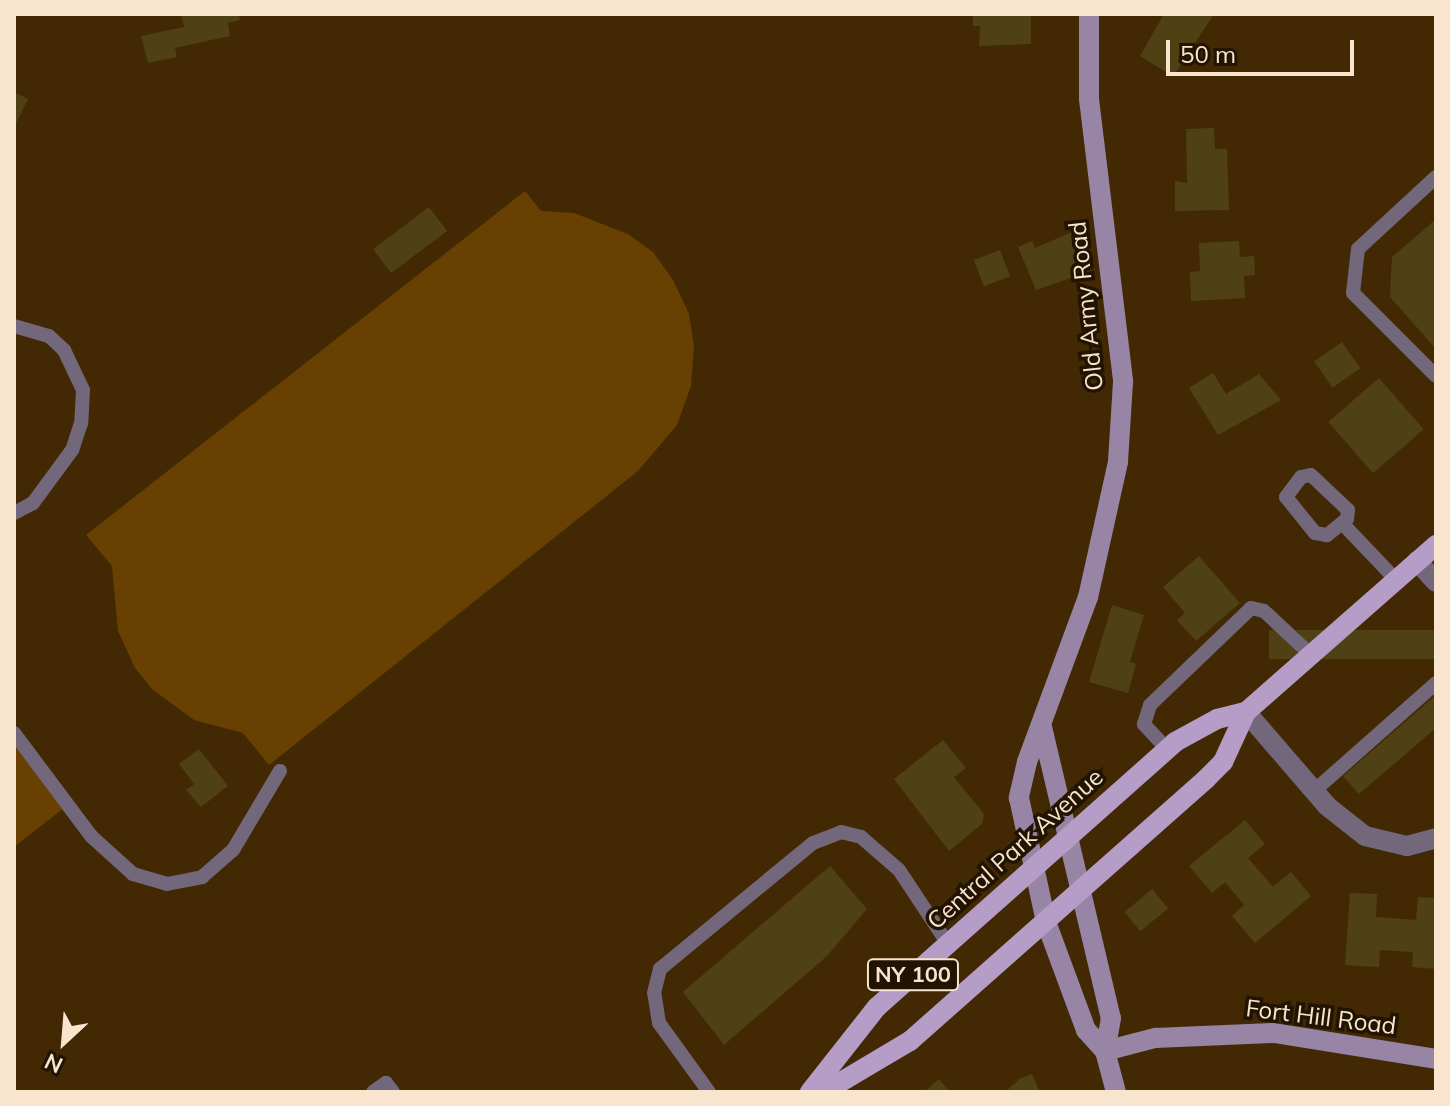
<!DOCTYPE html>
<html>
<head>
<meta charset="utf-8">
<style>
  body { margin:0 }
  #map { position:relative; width:1450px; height:1106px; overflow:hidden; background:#422904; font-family:Mulish,sans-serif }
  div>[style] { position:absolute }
  .green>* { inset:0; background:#674002 }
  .building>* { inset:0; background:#4f4114; transform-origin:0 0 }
  .lane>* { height:14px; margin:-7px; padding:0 7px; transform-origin:7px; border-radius:7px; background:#72677b }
  .street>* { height:20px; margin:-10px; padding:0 10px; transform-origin:10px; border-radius:10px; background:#72677b }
  .secondary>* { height:20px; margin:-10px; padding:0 10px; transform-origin:10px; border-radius:10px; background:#9885a6 }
  .primary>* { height:20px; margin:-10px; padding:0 10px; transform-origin:10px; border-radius:10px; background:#b59dc7 }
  span { translate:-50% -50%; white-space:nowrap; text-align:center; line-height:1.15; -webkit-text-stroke:7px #221403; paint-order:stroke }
  .shield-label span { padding:2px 6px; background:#221403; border:2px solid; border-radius:6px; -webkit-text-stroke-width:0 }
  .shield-label { font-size:22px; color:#f9e5cd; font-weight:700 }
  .street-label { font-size:24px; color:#f9e5cd }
  .frame { position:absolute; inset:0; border:16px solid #f9e5cd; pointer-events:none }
  .north { position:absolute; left:24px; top:1002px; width:80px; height:80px; -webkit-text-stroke:6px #221403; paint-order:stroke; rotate:206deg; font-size:22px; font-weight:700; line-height:32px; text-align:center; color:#f9e5cd }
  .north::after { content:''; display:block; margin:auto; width:28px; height:36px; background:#f9e5cd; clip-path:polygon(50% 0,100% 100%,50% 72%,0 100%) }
  .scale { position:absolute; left:1166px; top:40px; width:188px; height:36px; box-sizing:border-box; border:4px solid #f9e5cd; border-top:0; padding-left:10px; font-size:24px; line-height:28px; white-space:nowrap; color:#f9e5cd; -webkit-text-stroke:6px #221403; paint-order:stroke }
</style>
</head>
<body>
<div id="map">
  <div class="green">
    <div style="clip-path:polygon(525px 191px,541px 211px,574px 213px,628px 234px,653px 252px,673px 280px,689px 314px,694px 346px,691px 386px,677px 425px,638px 471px,269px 765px,243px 733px,194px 720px,152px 689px,135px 668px,118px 631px,112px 566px,86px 535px)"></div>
    <div style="clip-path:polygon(14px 723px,73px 801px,14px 847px)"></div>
  </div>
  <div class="building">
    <div style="clip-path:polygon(181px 14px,239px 14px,240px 20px,228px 23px,230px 36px,175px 48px,177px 57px,148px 63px,141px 36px,184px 27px)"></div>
    <div style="clip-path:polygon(973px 14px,1031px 14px,1031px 44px,979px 46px,980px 26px,973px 26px)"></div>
    <div style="clip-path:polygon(1164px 14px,1214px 14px,1173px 76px,1140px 56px)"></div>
    <div style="clip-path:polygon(14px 92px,28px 99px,14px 128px)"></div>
    <div style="clip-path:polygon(1214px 128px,1215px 149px,1227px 149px,1229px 210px,1175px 211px,1175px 181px,1187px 183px,1186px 129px)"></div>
    <div style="left:429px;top:207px;width:30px;height:70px;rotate:53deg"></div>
    <div style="clip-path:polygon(1436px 219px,1436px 349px,1390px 297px,1392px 257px)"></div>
    <div style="clip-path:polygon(1072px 232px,1088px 272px,1036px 290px,1018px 247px,1032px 241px,1035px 248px)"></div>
    <div style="clip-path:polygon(1239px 241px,1240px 257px,1254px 256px,1255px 275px,1244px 276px,1245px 298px,1191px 301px,1190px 272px,1200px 271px,1199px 243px)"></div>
    <div style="left:1000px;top:250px;width:28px;height:28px;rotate:69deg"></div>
    <div style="left:1342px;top:342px;width:32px;height:34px;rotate:55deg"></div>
    <div style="clip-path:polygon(1213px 373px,1226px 394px,1259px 374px,1281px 400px,1218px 435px,1189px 388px)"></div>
    <div style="left:1379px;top:378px;width:68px;height:67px;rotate:49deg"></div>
    <div style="clip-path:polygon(1199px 556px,1240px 603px,1196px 641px,1177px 620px,1185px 613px,1163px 587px)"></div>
    <div style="clip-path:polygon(1112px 605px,1144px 615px,1130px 662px,1136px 664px,1128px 693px,1089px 682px)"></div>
    <div style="left:1436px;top:630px;width:29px;height:167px;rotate:90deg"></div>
    <div style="clip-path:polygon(1436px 695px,1436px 728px,1359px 794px,1343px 776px)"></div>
    <div style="clip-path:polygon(943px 740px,966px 768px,954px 777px,984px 814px,982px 824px,949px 851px,894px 779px)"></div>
    <div style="clip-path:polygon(199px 749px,228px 786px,201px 807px,186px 790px,194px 784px,179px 764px)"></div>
    <div style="clip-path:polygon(1245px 820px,1265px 844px,1248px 858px,1273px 887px,1291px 872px,1311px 896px,1255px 943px,1232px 916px,1244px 905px,1225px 882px,1212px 893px,1189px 866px)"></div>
    <div style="clip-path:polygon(830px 866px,867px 909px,827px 956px,724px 1045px,683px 992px)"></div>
    <div style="left:1152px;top:889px;width:25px;height:36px;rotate:50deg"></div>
    <div style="clip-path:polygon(1350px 893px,1377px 894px,1376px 917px,1416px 920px,1418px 897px,1436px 898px,1436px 969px,1412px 967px,1413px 952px,1380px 950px,1379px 967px,1345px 965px)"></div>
    <div style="clip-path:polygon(1032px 1074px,1040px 1092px,1005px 1092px,1021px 1078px)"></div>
    <div style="clip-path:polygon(939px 1079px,950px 1092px,924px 1092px)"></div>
  </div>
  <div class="lane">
    <div style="left:1436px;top:177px;width:106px;rotate:137.3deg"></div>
    <div style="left:1358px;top:249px;width:44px;rotate:96.5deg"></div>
    <div style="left:1353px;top:293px;width:117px;rotate:45deg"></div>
    <div style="left:14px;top:326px;width:36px;rotate:16deg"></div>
    <div style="left:49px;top:336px;width:21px;rotate:43deg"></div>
    <div style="left:64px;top:350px;width:44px;rotate:64.6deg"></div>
    <div style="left:83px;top:390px;width:33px;rotate:93deg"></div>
    <div style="left:81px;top:423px;width:28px;rotate:108deg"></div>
    <div style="left:72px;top:450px;width:66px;rotate:126.3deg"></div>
    <div style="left:33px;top:503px;width:21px;rotate:152deg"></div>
    <div style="left:1311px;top:475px;width:51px;rotate:43.4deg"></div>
    <div style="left:1348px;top:510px;width:9px;rotate:96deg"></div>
    <div style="left:1347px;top:519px;width:26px;rotate:141deg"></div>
    <div style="left:1327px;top:535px;width:12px;rotate:-171deg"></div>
    <div style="left:1315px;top:533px;width:46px;rotate:-128.9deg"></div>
    <div style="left:1286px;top:497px;width:25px;rotate:-53deg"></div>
    <div style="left:1301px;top:477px;width:10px;rotate:-11deg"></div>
    <div style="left:1342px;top:523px;width:79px;rotate:46.5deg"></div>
    <div style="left:14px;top:733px;width:129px;rotate:53.2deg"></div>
    <div style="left:91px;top:836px;width:57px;rotate:42.1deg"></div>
    <div style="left:133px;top:874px;width:35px;rotate:16deg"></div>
    <div style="left:167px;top:884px;width:36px;rotate:-11deg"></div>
    <div style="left:202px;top:877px;width:41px;rotate:-41.1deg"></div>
    <div style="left:233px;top:850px;width:92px;rotate:-59.3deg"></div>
    <div style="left:1167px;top:749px;width:34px;rotate:-133deg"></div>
    <div style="left:1144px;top:724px;width:20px;rotate:-72deg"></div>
    <div style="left:1150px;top:705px;width:140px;rotate:-43.8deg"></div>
    <div style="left:1251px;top:608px;width:13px;rotate:13deg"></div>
    <div style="left:1264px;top:611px;width:64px;rotate:43.1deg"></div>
    <div style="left:1314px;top:791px;width:163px;rotate:-41.5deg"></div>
    <div style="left:373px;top:1092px;width:16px;rotate:-35deg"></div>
    <div style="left:386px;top:1083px;width:11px;rotate:52deg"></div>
    <div style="left:709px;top:1092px;width:85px;rotate:-125.9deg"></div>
    <div style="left:659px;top:1023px;width:30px;rotate:-99deg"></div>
    <div style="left:654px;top:993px;width:25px;rotate:-76deg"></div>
    <div style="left:660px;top:969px;width:198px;rotate:-39.5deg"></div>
    <div style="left:813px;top:843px;width:30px;rotate:-21deg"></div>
    <div style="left:841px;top:832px;width:21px;rotate:14deg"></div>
    <div style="left:861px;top:837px;width:50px;rotate:41deg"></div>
    <div style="left:899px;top:870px;width:89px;rotate:56.5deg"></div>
  </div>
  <div class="street">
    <div style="left:1417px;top:561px;width:28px;rotate:48deg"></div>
    <div style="left:1246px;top:712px;width:124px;rotate:49.2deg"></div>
    <div style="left:1327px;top:806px;width:48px;rotate:38.3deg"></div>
    <div style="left:1365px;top:836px;width:43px;rotate:13.4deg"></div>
    <div style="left:1407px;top:846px;width:30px;rotate:-15deg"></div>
  </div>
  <div class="secondary">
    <div style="left:1089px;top:14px;width:85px;rotate:90deg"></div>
    <div style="left:1089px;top:99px;width:285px;rotate:83.1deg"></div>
    <div style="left:1123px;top:382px;width:80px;rotate:93.6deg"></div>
    <div style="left:1118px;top:462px;width:138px;rotate:102.5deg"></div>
    <div style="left:1088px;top:597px;width:176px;rotate:110.3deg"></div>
    <div style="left:1027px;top:762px;width:37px;rotate:103deg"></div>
    <div style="left:1019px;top:798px;width:127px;rotate:77.7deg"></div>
    <div style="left:1046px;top:922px;width:115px;rotate:69.7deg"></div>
    <div style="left:1086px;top:1030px;width:28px;rotate:48deg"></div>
    <div style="left:1042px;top:727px;width:299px;rotate:76.7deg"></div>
    <div style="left:1111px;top:1018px;width:34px;rotate:100deg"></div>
    <div style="left:1105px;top:1051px;width:42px;rotate:75deg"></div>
    <div style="left:1105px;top:1051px;width:52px;rotate:-14.6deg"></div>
    <div style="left:1155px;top:1038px;width:119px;rotate:-2.4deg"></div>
    <div style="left:1274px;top:1033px;width:164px;rotate:9.1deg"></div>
  </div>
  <div class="primary">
    <div style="left:810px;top:1092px;width:108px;rotate:-51.8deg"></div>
    <div style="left:877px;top:1007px;width:399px;rotate:-41.6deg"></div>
    <div style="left:1175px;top:742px;width:48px;rotate:-28.7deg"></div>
    <div style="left:1217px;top:719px;width:30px;rotate:-14deg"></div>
    <div style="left:824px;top:1092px;width:100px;rotate:-30.7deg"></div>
    <div style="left:910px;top:1041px;width:395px;rotate:-41.5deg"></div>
    <div style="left:1206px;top:779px;width:24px;rotate:-45deg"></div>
    <div style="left:1223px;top:762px;width:55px;rotate:-65.3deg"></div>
    <div style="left:1246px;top:712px;width:253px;rotate:-41.3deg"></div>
  </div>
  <div class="shield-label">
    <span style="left:913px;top:975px">NY 100</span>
  </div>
  <div class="street-label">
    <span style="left:1086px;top:306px;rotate:-96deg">Old Army Road</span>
    <span style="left:1015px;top:849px;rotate:-42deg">Central Park Avenue</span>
    <span style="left:1321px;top:1017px;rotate:7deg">Fort Hill Road</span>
  </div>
  <div class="frame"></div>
  <div class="north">N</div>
  <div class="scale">50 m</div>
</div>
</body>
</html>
